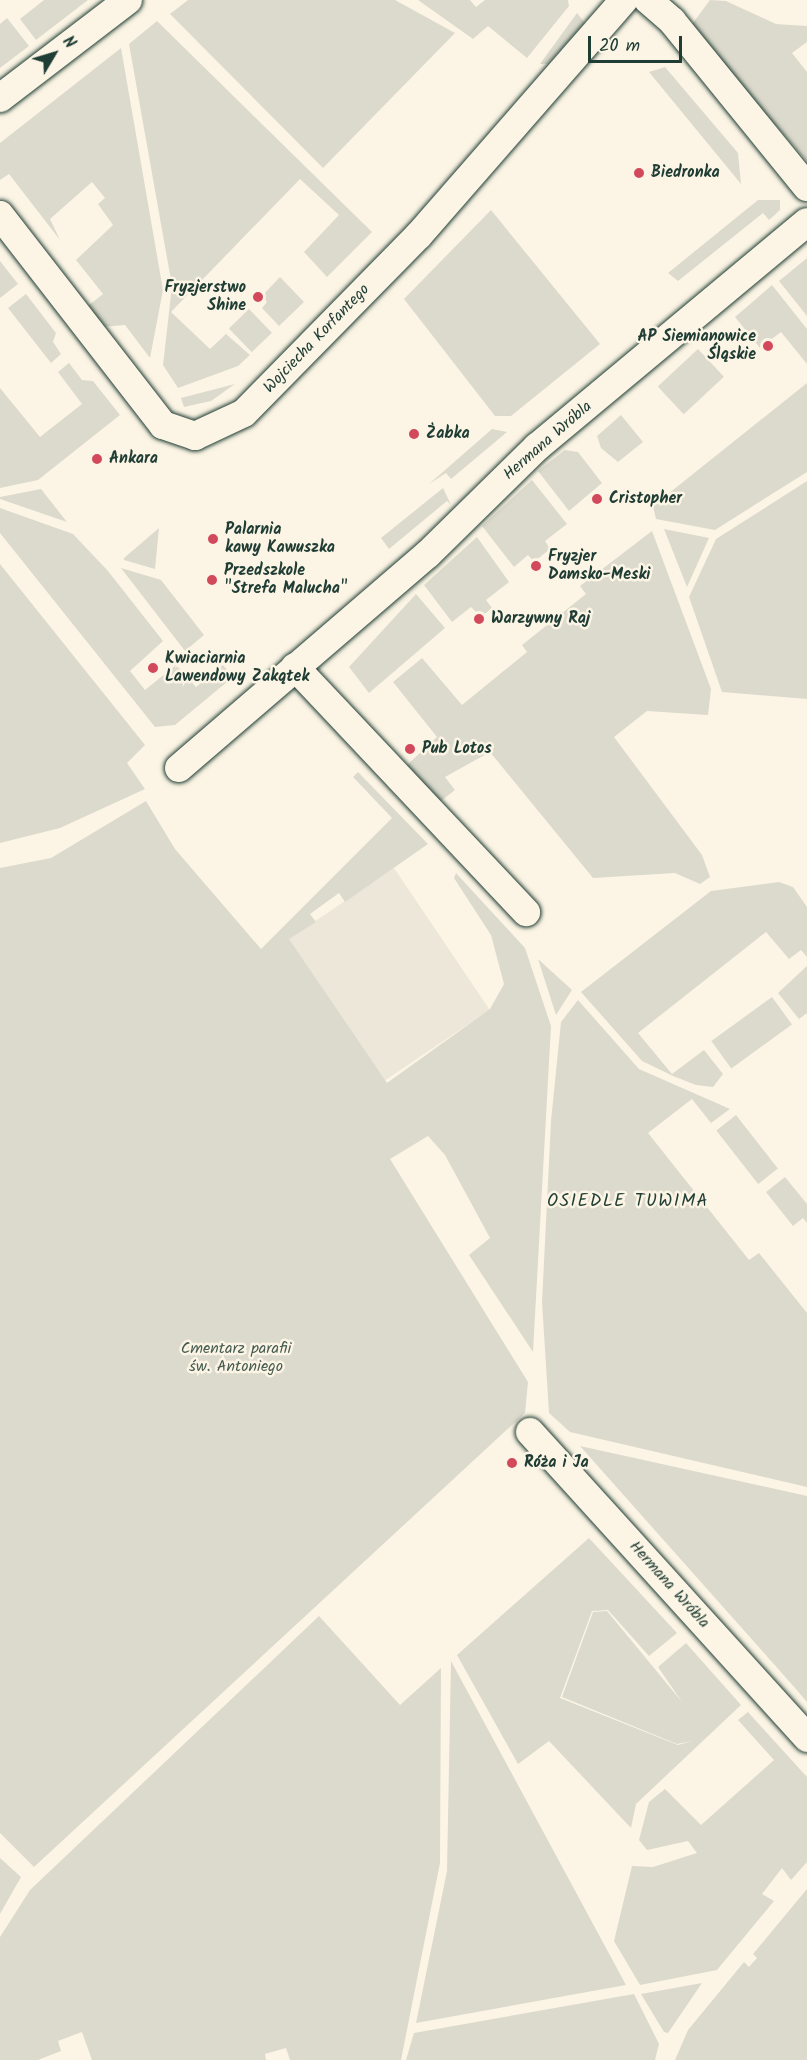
<!DOCTYPE html>
<html>
<head>
<meta charset="utf-8">
<style>
  body { margin:0 }
  #map { position:relative; width:807px; height:2060px; overflow:hidden; background:#fcf5e5; font-family:Kalam,sans-serif }
  div>[style] { position:absolute }
  .built>* { inset:0; background:#ece7d8; transform-origin:0 0 }
  .green>* { inset:0; background:#dcdacc; transform-origin:0 0 }
  .roads { filter:drop-shadow(0 0 2px #1f3d34) drop-shadow(0 0 2px #1f3d34) }
  .minor>* { height:28px; margin:-14px; padding:0 14px; transform-origin:14px; border-radius:14px; background:#fcf5e5 }
  .dots>* { width:16px; height:16px; translate:-50% -50%; box-sizing:border-box; border:3px solid #fcf5e5; border-radius:50% }
  span { translate:-50% -50%; white-space:nowrap; text-align:center; line-height:1.15; -webkit-text-stroke:5px #fcf5e5; paint-order:stroke }
  .poi-label { font-size:16px; color:#1f3d34; font-weight:700 }
  .left { translate:0 -50%; text-align:left }
  .right { translate:-100% -50%; text-align:right }
  .street-label { font-size:16px; color:#1f3d34 }
  .park-label { font-size:16px; color:#455c52 }
  .neighbourhood-label { font-size:18px; color:#1f3d34; letter-spacing:1.5px }
  .north { position:absolute; left:24px; top:24px; width:60px; height:60px; -webkit-text-stroke:4px #fcf5e5; paint-order:stroke; rotate:52deg; font-size:16px; font-weight:700; line-height:24px; text-align:center; color:#1f3d34 }
  .north::after { content:''; display:block; margin:auto; width:21px; height:27px; background:#1f3d34; clip-path:polygon(50% 0,100% 100%,50% 72%,0 100%) }
  .scale { position:absolute; left:588px; top:36px; width:94px; height:27px; box-sizing:border-box; border:3px solid #1f3d34; border-top:0; padding-left:8px; font-size:18px; line-height:21px; white-space:nowrap; color:#1f3d34; -webkit-text-stroke:4px #fcf5e5; paint-order:stroke }
</style>
</head>
<body>
<div id="map">
  <div class="built">
    <div style="left:394px;top:868px;width:171px;height:127px;rotate:56deg"></div>
  </div>
  <div class="green">
    <div style="clip-path:polygon(44px 0,88px 0,36px 40px,20px 19px)"></div>
    <div style="clip-path:polygon(188px 0,395px 0,455px 33px,323px 168px,170px 14px)"></div>
    <div style="clip-path:polygon(418px 0,470px 0,476px 7px,485px 0,568px 0,569px 6px,527px 58px,488px 26px,473px 39px)"></div>
    <div style="clip-path:polygon(710px 0,726px 1px,776px 24px,807px 26px,807px 42px,792px 53px,807px 72px,807px 161px,690px 27px)"></div>
    <div style="clip-path:polygon(577px 13px,585px 23px,548px 64px,540px 64px)"></div>
    <div style="clip-path:polygon(7px 18px,29px 46px,0 68px,0 24px)"></div>
    <div style="clip-path:polygon(157px 21px,372px 232px,327px 277px,304px 252px,339px 215px,300px 179px,171px 312px,210px 349px,226px 334px,250px 355px,238px 366px,178px 388px,163px 365px,172px 286px,129px 44px)"></div>
    <div style="clip-path:polygon(121px 48px,163px 290px,150px 358px,125px 325px,101px 327px,84px 309px,103px 294px,76px 260px,113px 225px,98px 204px,105px 198px,92px 182px,50px 219px,60px 240px,9px 174px,0 180px,0 143px)"></div>
    <div style="clip-path:polygon(665px 67px,738px 153px,741px 184px,649px 72px)"></div>
    <div style="clip-path:polygon(758px 200px,780px 200px,780px 210px,769px 220px,763px 213px,678px 281px,668px 273px)"></div>
    <div style="clip-path:polygon(491px 210px,600px 344px,511px 416px,495px 416px,404px 299px)"></div>
    <div style="clip-path:polygon(807px 258px,807px 316px,779px 281px)"></div>
    <div style="clip-path:polygon(0 261px,18px 284px,0 298px)"></div>
    <div style="clip-path:polygon(280px 277px,304px 302px,279px 326px,262px 308px,267px 302px,262px 296px)"></div>
    <div style="clip-path:polygon(772px 285px,807px 329px,807px 364px,781px 332px,760px 348px,735px 317px)"></div>
    <div style="clip-path:polygon(26px 294px,56px 333px,53px 342px,61px 354px,51px 363px,8px 308px)"></div>
    <div style="left:249px;top:309px;width:33px;height:28px;rotate:46deg"></div>
    <div style="left:698px;top:349px;width:38px;height:55px;rotate:47deg"></div>
    <div style="clip-path:polygon(69px 363px,82px 380px,93px 381px,120px 415px,38px 480px,0 488px,0 388px,40px 437px,82px 404px,58px 372px)"></div>
    <div style="clip-path:polygon(807px 383px,807px 472px,715px 530px,656px 519px,653px 506px)"></div>
    <div style="clip-path:polygon(235px 384px,211px 401px,184px 407px,181px 398px)"></div>
    <div style="clip-path:polygon(621px 415px,643px 442px,618px 462px,601px 448px,597px 436px)"></div>
    <div style="clip-path:polygon(492px 429px,507px 432px,451px 479px,446px 473px,429px 484px)"></div>
    <div style="clip-path:polygon(565px 450px,578px 452px,602px 483px,569px 511px,538px 471px)"></div>
    <div style="clip-path:polygon(532px 480px,567px 524px,545px 541px,550px 549px,534px 562px,528px 555px,514px 567px,482px 526px)"></div>
    <div style="clip-path:polygon(807px 481px,807px 699px,722px 692px,689px 597px,716px 539px)"></div>
    <div style="clip-path:polygon(443px 488px,451px 505px,447px 501px,389px 549px,381px 538px)"></div>
    <div style="clip-path:polygon(41px 489px,67px 522px,0 499px,0 497px)"></div>
    <div style="clip-path:polygon(0 508px,73px 534px,108px 571px,163px 641px,130px 671px,145px 690px,176px 665px,196px 687px,223px 665px,233px 677px,175px 725px,155px 727px,0 533px)"></div>
    <div style="clip-path:polygon(159px 528px,155px 569px,124px 560px,124px 558px)"></div>
    <div style="clip-path:polygon(664px 529px,709px 538px,687px 587px)"></div>
    <div style="clip-path:polygon(652px 531px,711px 689px,708px 715px,647px 711px,614px 737px,702px 855px,710px 877px,700px 884px,675px 873px,593px 878px,490px 752px,445px 777px,455px 790px,437px 804px,406px 766px,437px 737px,393px 682px,422px 658px,462px 705px,527px 652px,522px 645px,586px 594px,580px 586px)"></div>
    <div style="clip-path:polygon(477px 537px,509px 582px,486px 600px,492px 608px,481px 617px,471px 607px,452px 622px,424px 585px)"></div>
    <div style="clip-path:polygon(0 564px,145px 745px,127px 763px,145px 789px,60px 828px,0 843px)"></div>
    <div style="clip-path:polygon(121px 568px,161px 580px,204px 635px,185px 651px)"></div>
    <div style="clip-path:polygon(416px 594px,445px 628px,369px 693px,349px 667px)"></div>
    <div style="clip-path:polygon(358px 772px,428px 844px,345px 902px,339px 893px,310px 914px,316px 922px,289px 939px,387px 1083px,490px 1009px,504px 984px,491px 935px,454px 878px,456px 873px,525px 948px,551px 1026px,533px 1352px,469px 1255px,490px 1238px,445px 1155px,428px 1136px,390px 1159px,528px 1382px,525px 1413px,34px 1867px,0 1833px,0 868px,51px 858px,146px 801px,175px 849px,261px 949px,392px 818px,353px 777px)"></div>
    <div style="clip-path:polygon(779px 882px,793px 887px,807px 907px,807px 957px,801px 950px,789px 959px,766px 932px,638px 1033px,672px 1074px,704px 1050px,723px 1074px,713px 1087px,696px 1085px,673px 1076px,642px 1061px,581px 992px,711px 891px)"></div>
    <div style="clip-path:polygon(538px 959px,572px 990px,556px 1015px)"></div>
    <div style="clip-path:polygon(807px 966px,807px 1013px,799px 1019px,778px 993px)"></div>
    <div style="left:772px;top:997px;width:34px;height:75px;rotate:54deg"></div>
    <div style="clip-path:polygon(578px 1000px,639px 1069px,730px 1109px,711px 1123px,692px 1099px,648px 1133px,749px 1260px,759px 1253px,807px 1313px,807px 1487px,570px 1432px,549px 1413px,542px 1302px,551px 1121px,561px 1022px)"></div>
    <div style="left:736px;top:1115px;width:68px;height:25px;rotate:52deg"></div>
    <div style="clip-path:polygon(785px 1177px,807px 1204px,807px 1223px,803px 1218px,793px 1226px,766px 1192px)"></div>
    <div style="clip-path:polygon(580px 1446px,807px 1496px,807px 1702px,795px 1688px)"></div>
    <div style="clip-path:polygon(589px 1538px,677px 1633px,649px 1656px,608px 1610px,592px 1611px,560px 1698px,678px 1745px,692px 1741px,677px 1744px,562px 1697px,593px 1612px,607px 1611px,682px 1702px,658px 1667px,686px 1643px,741px 1705px,636px 1804px,631px 1828px,549px 1741px,518px 1764px,457px 1655px)"></div>
    <div style="clip-path:polygon(319px 1616px,400px 1705px,441px 1668px,440px 1863px,401px 2060px,290px 2060px,286px 2048px,265px 2054px,266px 2060px,92px 2060px,82px 2032px,58px 2041px,61px 2051px,38px 2060px,0 2060px,0 1937px,30px 1890px)"></div>
    <div style="clip-path:polygon(451px 1661px,626px 1985px,416px 2023px,447px 1871px)"></div>
    <div style="clip-path:polygon(748px 1712px,807px 1777px,807px 1862px,791px 1880px,782px 1868px,762px 1894px,774px 1901px,717px 1970px,640px 1985px,614px 1941px,632px 1866px,653px 1867px,697px 1853px,688px 1841px,647px 1850px,639px 1840px,649px 1802px,665px 1789px,701px 1825px,774px 1760px,738px 1720px)"></div>
    <div style="clip-path:polygon(0 1858px,21px 1877px,0 1914px)"></div>
    <div style="clip-path:polygon(807px 1889px,807px 2060px,675px 2060px,688px 2030px,744px 1962px,749px 1967px,757px 1958px,753px 1954px)"></div>
    <div style="clip-path:polygon(702px 1983px,668px 2033px,664px 2032px,641px 1994px)"></div>
    <div style="clip-path:polygon(634px 1994px,659px 2044px,655px 2060px,406px 2060px,414px 2033px)"></div>
  </div>
  <div class="roads">
    <div class="minor">
      <div style="left:648px;top:0;width:32px;rotate:41deg"></div>
      <div style="left:672px;top:21px;width:214px;rotate:50.9deg"></div>
      <div style="left:0;top:98px;width:161px;rotate:-37.4deg"></div>
      <div style="left:0;top:215px;width:266px;rotate:52.2deg"></div>
      <div style="left:163px;top:425px;width:34px;rotate:19deg"></div>
      <div style="left:195px;top:436px;width:54px;rotate:-25.1deg"></div>
      <div style="left:244px;top:413px;width:250px;rotate:-45.5deg"></div>
      <div style="left:419px;top:235px;width:312px;rotate:-48.9deg"></div>
      <div style="left:295px;top:667px;width:337px;rotate:46.7deg"></div>
      <div style="left:179px;top:768px;width:328px;rotate:-40.7deg"></div>
      <div style="left:428px;top:554px;width:153px;rotate:-44.5deg"></div>
      <div style="left:537px;top:447px;width:351px;rotate:-39.8deg"></div>
      <div style="left:530px;top:1432px;width:413px;rotate:47.8deg"></div>
    </div>
  </div>
  <div class="dots">
    <div style="left:639px;top:173px;background:#d1495b"></div>
    <div style="left:258px;top:297px;background:#d1495b"></div>
    <div style="left:768px;top:346px;background:#d1495b"></div>
    <div style="left:414px;top:434px;background:#d1495b"></div>
    <div style="left:97px;top:459px;background:#d1495b"></div>
    <div style="left:597px;top:499px;background:#d1495b"></div>
    <div style="left:213px;top:539px;background:#d1495b"></div>
    <div style="left:536px;top:566px;background:#d1495b"></div>
    <div style="left:212px;top:580px;background:#d1495b"></div>
    <div style="left:479px;top:619px;background:#d1495b"></div>
    <div style="left:153px;top:668px;background:#d1495b"></div>
    <div style="left:410px;top:749px;background:#d1495b"></div>
    <div style="left:512px;top:1463px;background:#d1495b"></div>
  </div>
  <div class="poi-label">
    <span class="left" style="left:651px;top:173px">Biedronka</span>
    <span class="right" style="left:246px;top:297px">Fryzjerstwo<br>Shine</span>
    <span class="right" style="left:756px;top:346px">AP Siemianowice<br>Śląskie</span>
    <span class="left" style="left:426px;top:434px">Żabka</span>
    <span class="left" style="left:109px;top:459px">Ankara</span>
    <span class="left" style="left:609px;top:499px">Cristopher</span>
    <span class="left" style="left:225px;top:539px">Palarnia<br>kawy Kawuszka</span>
    <span class="left" style="left:548px;top:566px">Fryzjer<br>Damsko-Meski</span>
    <span class="left" style="left:224px;top:580px">Przedszkole<br>"Strefa Malucha"</span>
    <span class="left" style="left:491px;top:619px">Warzywny Raj</span>
    <span class="left" style="left:165px;top:668px">Kwiaciarnia<br>Lawendowy Zakątek</span>
    <span class="left" style="left:422px;top:749px">Pub Lotos</span>
    <span class="left" style="left:524px;top:1463px">Róża i Ja</span>
  </div>
  <div class="street-label">
    <span style="left:317px;top:339px;rotate:-46deg">Wojciecha Korfantego</span>
    <span style="left:548px;top:441px;rotate:-41deg">Hermana Wróbla</span>
    <span style="left:669px;top:1585px;rotate:48deg">Hermana Wróbla</span>
  </div>
  <div class="park-label">
    <span style="left:236px;top:1358px">Cmentarz parafii<br>św. Antoniego</span>
  </div>
  <div class="neighbourhood-label">
    <span style="left:628px;top:1202px">OSIEDLE TUWIMA</span>
  </div>
  <div class="north">N</div>
  <div class="scale">20 m</div>
</div>
</body>
</html>
